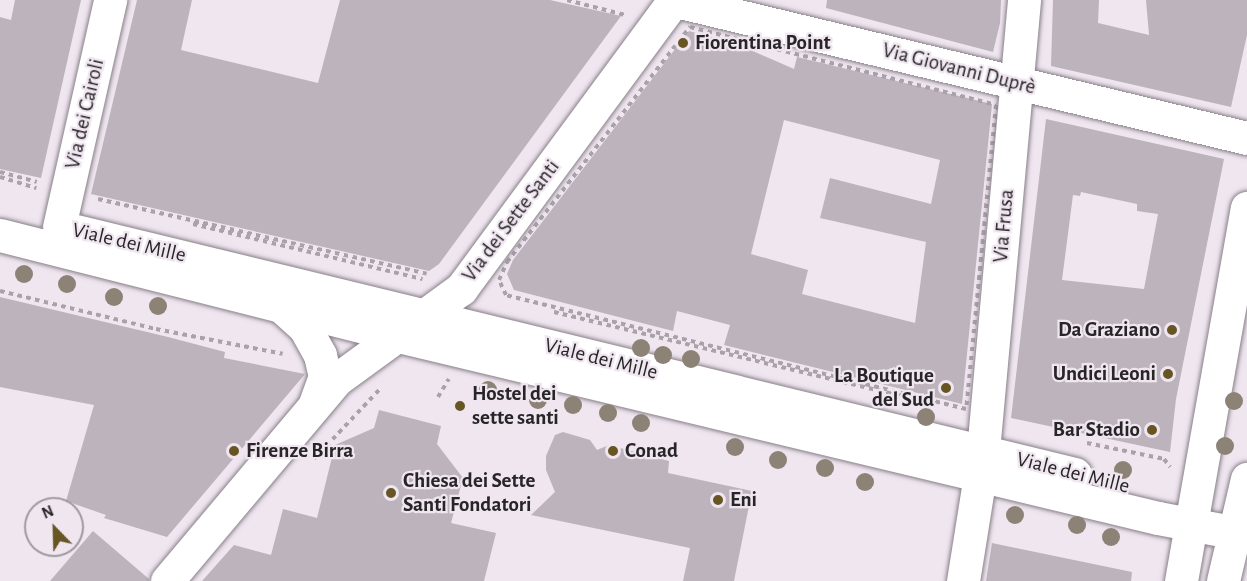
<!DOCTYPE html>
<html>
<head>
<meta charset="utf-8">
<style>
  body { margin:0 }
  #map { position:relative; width:1247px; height:581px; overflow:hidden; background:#efe6f0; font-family:"Alegreya Sans",sans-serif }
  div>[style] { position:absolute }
  .building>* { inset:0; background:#bcb3bc }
  .path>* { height:4px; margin-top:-2px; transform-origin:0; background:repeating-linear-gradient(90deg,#a9a2a9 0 4.5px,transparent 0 9px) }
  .roads { filter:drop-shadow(0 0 2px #877f87) drop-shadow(0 0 2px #877f87) }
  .minor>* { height:33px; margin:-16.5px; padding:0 16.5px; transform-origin:16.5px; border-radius:16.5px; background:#fff }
  .trees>* { width:18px; height:18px; margin:-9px; border-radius:50%; background:#8c8276 }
  .dots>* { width:16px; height:16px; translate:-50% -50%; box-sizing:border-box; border:3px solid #efe6f0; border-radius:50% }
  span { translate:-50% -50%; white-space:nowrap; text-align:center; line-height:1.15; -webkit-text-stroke:4.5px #efe6f0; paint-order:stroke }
  .poi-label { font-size:21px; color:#282528; font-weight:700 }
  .left { translate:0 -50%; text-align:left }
  .right { translate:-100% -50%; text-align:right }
  .street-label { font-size:21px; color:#282528 }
  .north { position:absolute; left:24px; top:497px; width:60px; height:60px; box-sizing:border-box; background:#efe6f0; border:2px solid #9f99a0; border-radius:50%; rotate:337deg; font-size:16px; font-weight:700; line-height:24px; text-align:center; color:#282528 }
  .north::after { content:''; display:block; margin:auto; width:21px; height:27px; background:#675624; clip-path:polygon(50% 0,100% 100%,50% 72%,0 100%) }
</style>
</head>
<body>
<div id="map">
  <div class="building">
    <div style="clip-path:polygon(15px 0,81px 0,41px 178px,0 169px,0 17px,11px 20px)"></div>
    <div style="clip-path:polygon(137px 0,192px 0,181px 50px,318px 83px,340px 0,550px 0,621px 16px,439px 264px,429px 271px,91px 194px)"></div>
    <div style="clip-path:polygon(827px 0,1001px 0,1000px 23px,993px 52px,826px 8px)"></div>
    <div style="clip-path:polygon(1053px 0,1099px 0,1098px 23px,1149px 35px,1146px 0,1247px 0,1247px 35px,1231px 107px,1051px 66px)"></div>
    <div style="clip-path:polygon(evenodd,689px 31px,739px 45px,794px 69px,797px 57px,992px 104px,962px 404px,724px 345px,730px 325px,677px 311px,673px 331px,514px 290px,507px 274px,513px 260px,689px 31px,784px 120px,940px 160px,931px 204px,830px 178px,820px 218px,926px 242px,915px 323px,802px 294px,808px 270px,751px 254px,784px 120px)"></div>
    <div style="clip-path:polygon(evenodd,1046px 119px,1224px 159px,1176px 399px,1170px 452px,1011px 418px,1046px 119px,1081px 192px,1137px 204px,1137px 211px,1158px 214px,1144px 289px,1062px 280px,1073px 195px,1080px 196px,1081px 192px)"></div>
    <div style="clip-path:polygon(0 297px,168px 337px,225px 352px,224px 358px,305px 374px,167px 537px,104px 518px,106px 515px,66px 501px,94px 405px,0 387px)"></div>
    <div style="clip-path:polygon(379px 410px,441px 426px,437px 444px,463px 478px,451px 523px,496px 533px,484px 581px,202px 581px,234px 545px,271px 555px,283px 509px,317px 518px,335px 445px,374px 428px)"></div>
    <div style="clip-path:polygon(563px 432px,590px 440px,597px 450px,609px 445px,669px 461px,668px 473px,752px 491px,734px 581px,683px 581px,690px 548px,531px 515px,555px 492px,546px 470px,546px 456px,555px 435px)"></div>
    <div style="clip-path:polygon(93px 531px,149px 579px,149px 581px,50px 581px)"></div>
    <div style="clip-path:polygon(992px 543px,1132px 572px,1131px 581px,986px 581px)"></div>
  </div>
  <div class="path">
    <div style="left:567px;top:0;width:60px;rotate:14.5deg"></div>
    <div style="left:690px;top:27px;width:316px;rotate:14.3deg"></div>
    <div style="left:996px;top:105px;width:305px;rotate:95.6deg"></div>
    <div style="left:966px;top:409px;width:474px;rotate:-166.1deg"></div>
    <div style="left:506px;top:295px;width:17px;rotate:-115deg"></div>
    <div style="left:499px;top:280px;width:20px;rotate:-66deg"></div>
    <div style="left:507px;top:262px;width:298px;rotate:-52.1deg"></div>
    <div style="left:0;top:172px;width:38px;rotate:15deg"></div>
    <div style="left:0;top:177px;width:38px;rotate:17deg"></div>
    <div style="left:98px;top:199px;width:337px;rotate:12.8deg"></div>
    <div style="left:193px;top:224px;width:236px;rotate:13.5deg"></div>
    <div style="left:0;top:291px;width:161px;rotate:13.7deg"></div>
    <div style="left:156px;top:329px;width:129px;rotate:11.1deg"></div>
    <div style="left:554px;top:312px;width:383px;rotate:13.6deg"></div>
    <div style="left:438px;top:397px;width:21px;rotate:-59deg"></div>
    <div style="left:1087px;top:443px;width:79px;rotate:11.7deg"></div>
    <div style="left:1164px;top:459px;width:10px;rotate:53deg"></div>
    <div style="left:314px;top:459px;width:98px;rotate:-46.7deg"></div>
  </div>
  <div class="roads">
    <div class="minor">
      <div style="left:672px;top:0;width:591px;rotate:13.5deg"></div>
      <div style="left:59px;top:227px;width:233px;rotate:-77.3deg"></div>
      <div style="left:76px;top:231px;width:1028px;rotate:13.67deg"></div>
      <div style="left:0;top:235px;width:406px;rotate:14.2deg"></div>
      <div style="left:394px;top:335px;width:786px;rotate:13.47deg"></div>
      <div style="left:1158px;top:518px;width:91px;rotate:10.8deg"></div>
      <div style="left:282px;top:307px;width:31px;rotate:42deg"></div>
      <div style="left:305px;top:328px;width:31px;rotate:61deg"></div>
      <div style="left:320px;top:355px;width:22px;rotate:77deg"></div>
      <div style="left:325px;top:376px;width:29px;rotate:110deg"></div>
      <div style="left:983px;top:451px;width:453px;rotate:-84.8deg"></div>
      <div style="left:167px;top:581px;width:263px;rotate:-49.9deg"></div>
      <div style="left:336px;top:380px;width:155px;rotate:-36.1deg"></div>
      <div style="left:461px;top:289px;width:359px;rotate:-53.6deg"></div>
      <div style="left:963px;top:581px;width:107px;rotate:-80.9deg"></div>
      <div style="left:1181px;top:581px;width:379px;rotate:-80deg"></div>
      <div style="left:1223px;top:581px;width:105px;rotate:-76.8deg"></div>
    </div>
  </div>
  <div class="trees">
    <div style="left:24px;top:274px"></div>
    <div style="left:67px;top:284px"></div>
    <div style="left:114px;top:297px"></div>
    <div style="left:158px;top:306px"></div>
    <div style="left:641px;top:348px"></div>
    <div style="left:663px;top:355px"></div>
    <div style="left:691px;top:359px"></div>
    <div style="left:488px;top:390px"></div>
    <div style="left:538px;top:400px"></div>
    <div style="left:1234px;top:401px"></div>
    <div style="left:573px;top:405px"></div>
    <div style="left:608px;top:413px"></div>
    <div style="left:926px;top:417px"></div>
    <div style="left:641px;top:423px"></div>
    <div style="left:1225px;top:446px"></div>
    <div style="left:735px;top:447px"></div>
    <div style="left:778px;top:460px"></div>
    <div style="left:825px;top:468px"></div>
    <div style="left:1123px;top:470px"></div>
    <div style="left:865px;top:482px"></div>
    <div style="left:1015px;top:515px"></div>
    <div style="left:1077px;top:525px"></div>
    <div style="left:1111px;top:537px"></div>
  </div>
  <div class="dots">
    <div style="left:683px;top:43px;background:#675624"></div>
    <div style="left:1172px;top:330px;background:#675624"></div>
    <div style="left:1168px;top:374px;background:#675624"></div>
    <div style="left:946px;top:388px;background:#675624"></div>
    <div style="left:460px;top:406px;background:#675624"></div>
    <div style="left:1152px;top:430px;background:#675624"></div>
    <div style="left:234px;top:451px;background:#675624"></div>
    <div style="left:613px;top:451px;background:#675624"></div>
    <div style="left:391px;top:493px;background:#675624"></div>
    <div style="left:718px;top:500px;background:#675624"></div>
  </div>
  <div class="poi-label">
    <span class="left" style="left:695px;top:43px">Fiorentina Point</span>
    <span class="right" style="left:1160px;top:330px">Da Graziano</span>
    <span class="right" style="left:1156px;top:374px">Undici Leoni</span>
    <span class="right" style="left:934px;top:388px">La Boutique<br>del Sud</span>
    <span class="left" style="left:472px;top:406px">Hostel dei<br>sette santi</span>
    <span class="right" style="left:1140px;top:430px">Bar Stadio</span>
    <span class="left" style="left:246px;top:451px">Firenze Birra</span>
    <span class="left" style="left:625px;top:451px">Conad</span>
    <span class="left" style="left:403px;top:493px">Chiesa dei Sette<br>Santi Fondatori</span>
    <span class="left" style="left:730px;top:500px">Eni</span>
  </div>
  <div class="street-label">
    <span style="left:959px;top:69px;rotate:14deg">Via Giovanni Duprè</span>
    <span style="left:85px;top:114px;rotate:-77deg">Via dei Cairoli</span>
    <span style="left:511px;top:221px;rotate:-53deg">Via dei Sette Santi</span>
    <span style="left:1004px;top:226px;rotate:-85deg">Via Frusa</span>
    <span style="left:129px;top:243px;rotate:13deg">Viale dei Mille</span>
    <span style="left:601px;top:359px;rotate:14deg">Viale dei Mille</span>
    <span style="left:1073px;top:473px;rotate:14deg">Viale dei Mille</span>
  </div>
  <div class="north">N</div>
</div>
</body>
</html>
